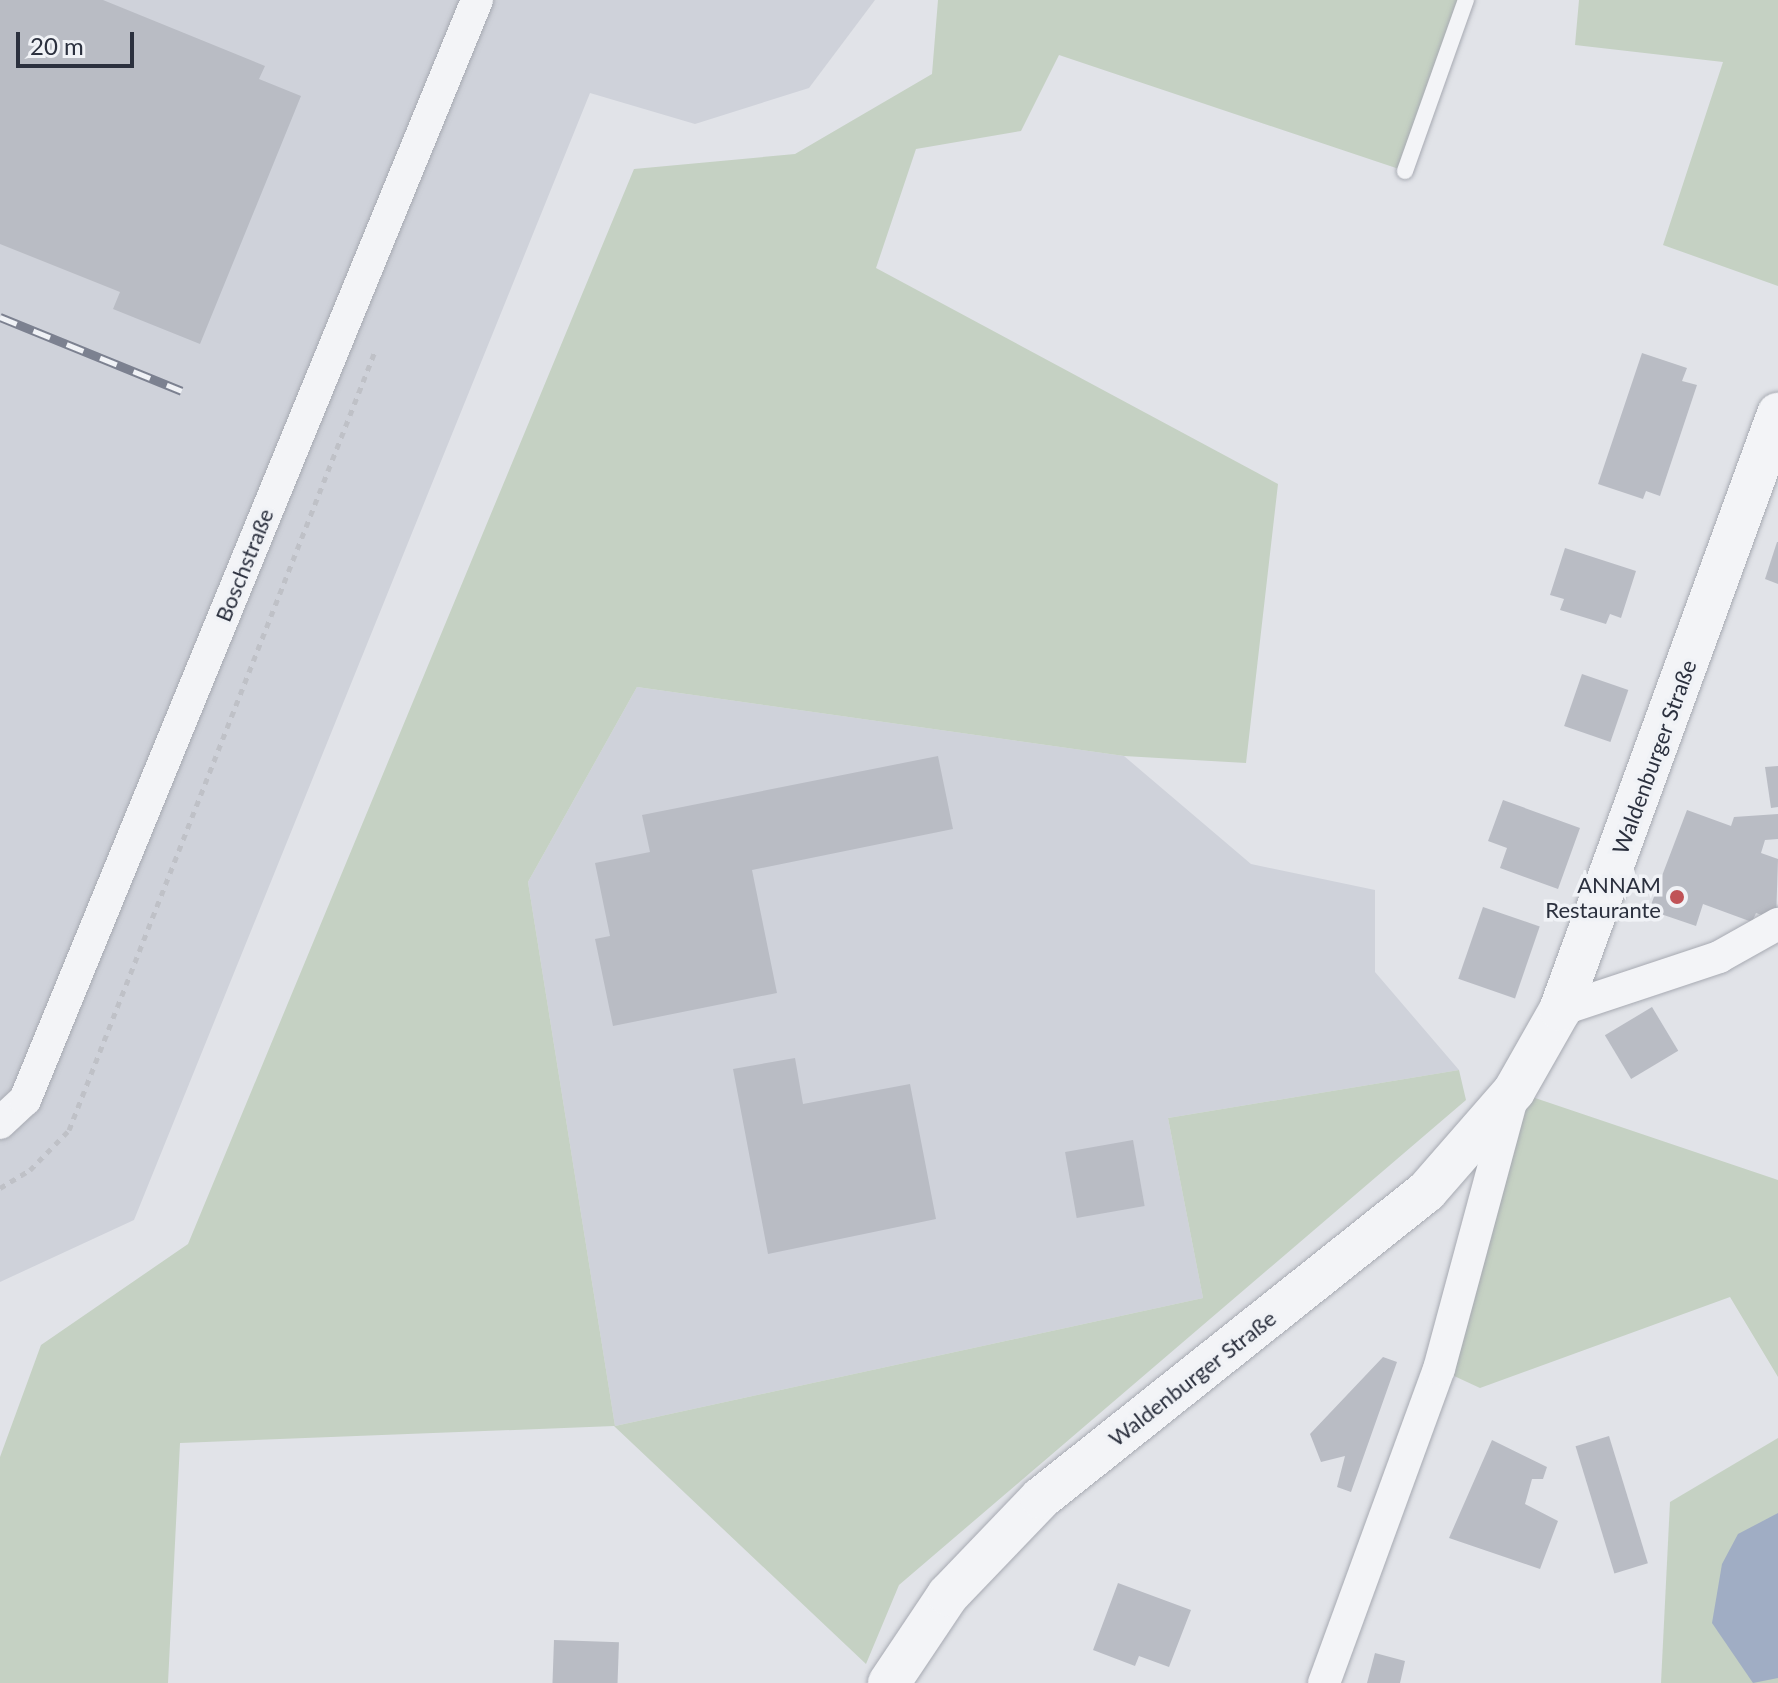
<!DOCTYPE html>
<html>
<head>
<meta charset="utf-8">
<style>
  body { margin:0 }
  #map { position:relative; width:1778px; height:1683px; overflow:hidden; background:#e1e3e8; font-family:Lato,sans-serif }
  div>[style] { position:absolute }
  .built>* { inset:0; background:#cfd2da }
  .green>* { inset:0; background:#c5d1c3 }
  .water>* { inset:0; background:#a0adc4 }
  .building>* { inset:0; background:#b9bcc4; transform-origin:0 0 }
  .path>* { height:5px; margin-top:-2.5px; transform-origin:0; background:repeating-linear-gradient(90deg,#bfc1c7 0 6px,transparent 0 12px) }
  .roads { filter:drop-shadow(0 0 2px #a7aab2) drop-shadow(0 0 2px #a7aab2) }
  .service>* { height:16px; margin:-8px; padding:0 8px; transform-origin:8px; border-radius:8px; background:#f3f4f7 }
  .minor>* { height:32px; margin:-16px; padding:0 16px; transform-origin:16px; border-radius:16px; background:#f3f4f7 }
  .tertiary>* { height:42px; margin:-21px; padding:0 21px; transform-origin:21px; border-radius:21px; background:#f3f4f7 }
  .rail>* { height:9px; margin-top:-4.5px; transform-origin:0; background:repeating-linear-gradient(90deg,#f0f2f6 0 18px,#7c8190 0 36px); box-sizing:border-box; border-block:2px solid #7c8190 }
  .dots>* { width:22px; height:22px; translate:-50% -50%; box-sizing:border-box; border:4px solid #f0f2f6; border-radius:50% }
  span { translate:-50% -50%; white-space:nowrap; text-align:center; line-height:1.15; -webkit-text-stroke:7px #f0f2f6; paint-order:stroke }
  .street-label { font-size:22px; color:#2b303e }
  .poi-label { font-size:22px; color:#2b303e }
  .right { translate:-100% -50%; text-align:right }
  .scale { position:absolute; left:16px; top:32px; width:118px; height:36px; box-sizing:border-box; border:4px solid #2b303e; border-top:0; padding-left:10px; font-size:24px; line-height:28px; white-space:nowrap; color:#2b303e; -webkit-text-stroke:6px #f0f2f6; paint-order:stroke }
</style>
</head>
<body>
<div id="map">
  <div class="built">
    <div style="clip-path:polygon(0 0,875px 0,809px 88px,695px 124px,590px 93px,134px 1220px,0 1282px)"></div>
    <div style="clip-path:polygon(637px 687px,1124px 756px,1251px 864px,1375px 890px,1375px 972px,1459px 1070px,1168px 1118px,1203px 1298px,615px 1426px,528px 882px)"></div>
  </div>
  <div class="green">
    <div style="clip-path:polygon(938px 0,1466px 0,1405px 171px,1059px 55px,1021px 131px,916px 149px,876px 268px,1278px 484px,1246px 763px,1124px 756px,637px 687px,528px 882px,615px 1426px,1203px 1298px,1168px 1118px,1459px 1070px,1466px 1100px,899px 1585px,866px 1664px,614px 1426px,180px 1443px,168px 1683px,0 1683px,0 1457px,41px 1345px,188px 1244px,634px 169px,795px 154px,932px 74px)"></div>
    <div style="clip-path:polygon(1579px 0,1778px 0,1778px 286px,1663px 245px,1723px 62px,1575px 45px)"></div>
    <div style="clip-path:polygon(1514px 1091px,1778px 1180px,1778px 1377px,1730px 1297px,1480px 1388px,1439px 1369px)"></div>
    <div style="clip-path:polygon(1778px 1438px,1778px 1683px,1661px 1683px,1670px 1502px)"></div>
  </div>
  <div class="water">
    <div style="clip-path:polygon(1778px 1513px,1778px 1678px,1753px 1683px,1712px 1623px,1722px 1564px,1738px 1534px)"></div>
  </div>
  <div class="building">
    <div style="clip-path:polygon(0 0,103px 0,265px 66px,259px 79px,301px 96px,200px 344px,113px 309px,120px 292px,0 244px)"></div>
    <div style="clip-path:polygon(1642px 353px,1687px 368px,1682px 381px,1697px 385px,1660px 496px,1646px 491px,1643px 499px,1598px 484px)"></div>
    <div style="clip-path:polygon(1777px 542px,1778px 542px,1778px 584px,1765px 579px)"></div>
    <div style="clip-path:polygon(1565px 548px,1636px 571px,1621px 618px,1610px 614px,1606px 624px,1560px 610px,1564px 599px,1550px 595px)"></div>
    <div style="left:1582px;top:674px;width:49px;height:55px;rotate:19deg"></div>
    <div style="clip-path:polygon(938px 756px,953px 829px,752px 870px,777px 993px,613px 1026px,595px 939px,610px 936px,595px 863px,650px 852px,642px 815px)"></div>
    <div style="clip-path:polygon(1778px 766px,1778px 807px,1771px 808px,1765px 767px)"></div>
    <div style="clip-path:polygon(1503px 800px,1580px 828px,1558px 889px,1500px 868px,1507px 848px,1488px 841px)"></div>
    <div style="clip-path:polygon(1687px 810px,1731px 826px,1734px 817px,1778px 814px,1778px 839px,1765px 840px,1761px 853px,1778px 859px,1776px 920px,1756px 913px,1752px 922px,1703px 904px,1696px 926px,1649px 910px)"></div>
    <div style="left:1483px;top:907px;width:60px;height:76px;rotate:19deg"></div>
    <div style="left:1652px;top:1007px;width:51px;height:55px;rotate:59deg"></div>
    <div style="clip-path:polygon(795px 1058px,803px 1104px,910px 1084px,936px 1219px,768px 1254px,733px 1069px)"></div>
    <div style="left:1133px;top:1140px;width:67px;height:69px;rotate:80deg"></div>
    <div style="clip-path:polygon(1383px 1357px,1397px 1362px,1351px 1492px,1337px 1487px,1345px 1456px,1321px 1462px,1310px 1434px)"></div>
    <div style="left:1609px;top:1436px;width:133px;height:35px;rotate:73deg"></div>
    <div style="clip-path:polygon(1492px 1440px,1547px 1467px,1543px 1479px,1532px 1479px,1525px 1504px,1558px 1521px,1540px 1569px,1449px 1538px)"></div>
    <div style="clip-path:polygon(1118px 1583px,1191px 1610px,1169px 1667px,1139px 1656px,1135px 1666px,1093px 1650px)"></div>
    <div style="left:554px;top:1640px;width:65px;height:43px;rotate:2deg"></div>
    <div style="clip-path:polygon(1375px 1653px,1405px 1661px,1400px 1683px,1367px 1683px)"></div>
  </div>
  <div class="path">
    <div style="left:0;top:1188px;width:35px;rotate:-31deg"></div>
    <div style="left:30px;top:1170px;width:56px;rotate:-45.7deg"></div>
    <div style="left:69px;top:1130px;width:837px;rotate:-68.55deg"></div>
  </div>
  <div class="roads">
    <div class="service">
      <div style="left:1405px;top:171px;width:182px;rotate:-70.4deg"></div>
    </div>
    <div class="minor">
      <div style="left:1560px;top:1010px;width:168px;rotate:-18.4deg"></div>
      <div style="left:1719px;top:957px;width:68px;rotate:-29.2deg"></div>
      <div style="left:0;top:1123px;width:34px;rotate:-43deg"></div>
      <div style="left:25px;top:1100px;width:1189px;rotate:-67.66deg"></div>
      <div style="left:1324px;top:1683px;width:334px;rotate:-69.9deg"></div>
      <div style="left:1439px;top:1369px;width:284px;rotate:-74.9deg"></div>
    </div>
    <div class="tertiary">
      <div style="left:889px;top:1683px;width:106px;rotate:-56.2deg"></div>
      <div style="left:948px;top:1595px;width:134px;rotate:-46.2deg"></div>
      <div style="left:1041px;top:1498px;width:492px;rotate:-38.5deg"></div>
      <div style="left:1426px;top:1192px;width:134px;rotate:-48.9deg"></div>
      <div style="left:1514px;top:1091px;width:93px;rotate:-60.4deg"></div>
      <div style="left:1560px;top:1010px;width:635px;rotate:-69.91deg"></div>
    </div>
  </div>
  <div class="rail">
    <div style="left:0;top:317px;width:196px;rotate:22.1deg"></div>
  </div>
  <div class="dots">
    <div style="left:1677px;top:897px;background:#c05357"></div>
  </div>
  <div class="street-label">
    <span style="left:244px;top:565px;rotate:-68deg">Boschstraße</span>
    <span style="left:1654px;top:757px;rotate:-70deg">Waldenburger Straße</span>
    <span style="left:1192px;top:1378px;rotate:-38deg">Waldenburger Straße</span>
  </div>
  <div class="poi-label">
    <span class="right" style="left:1661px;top:897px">ANNAM<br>Restaurante</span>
  </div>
  <div class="scale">20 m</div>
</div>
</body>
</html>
